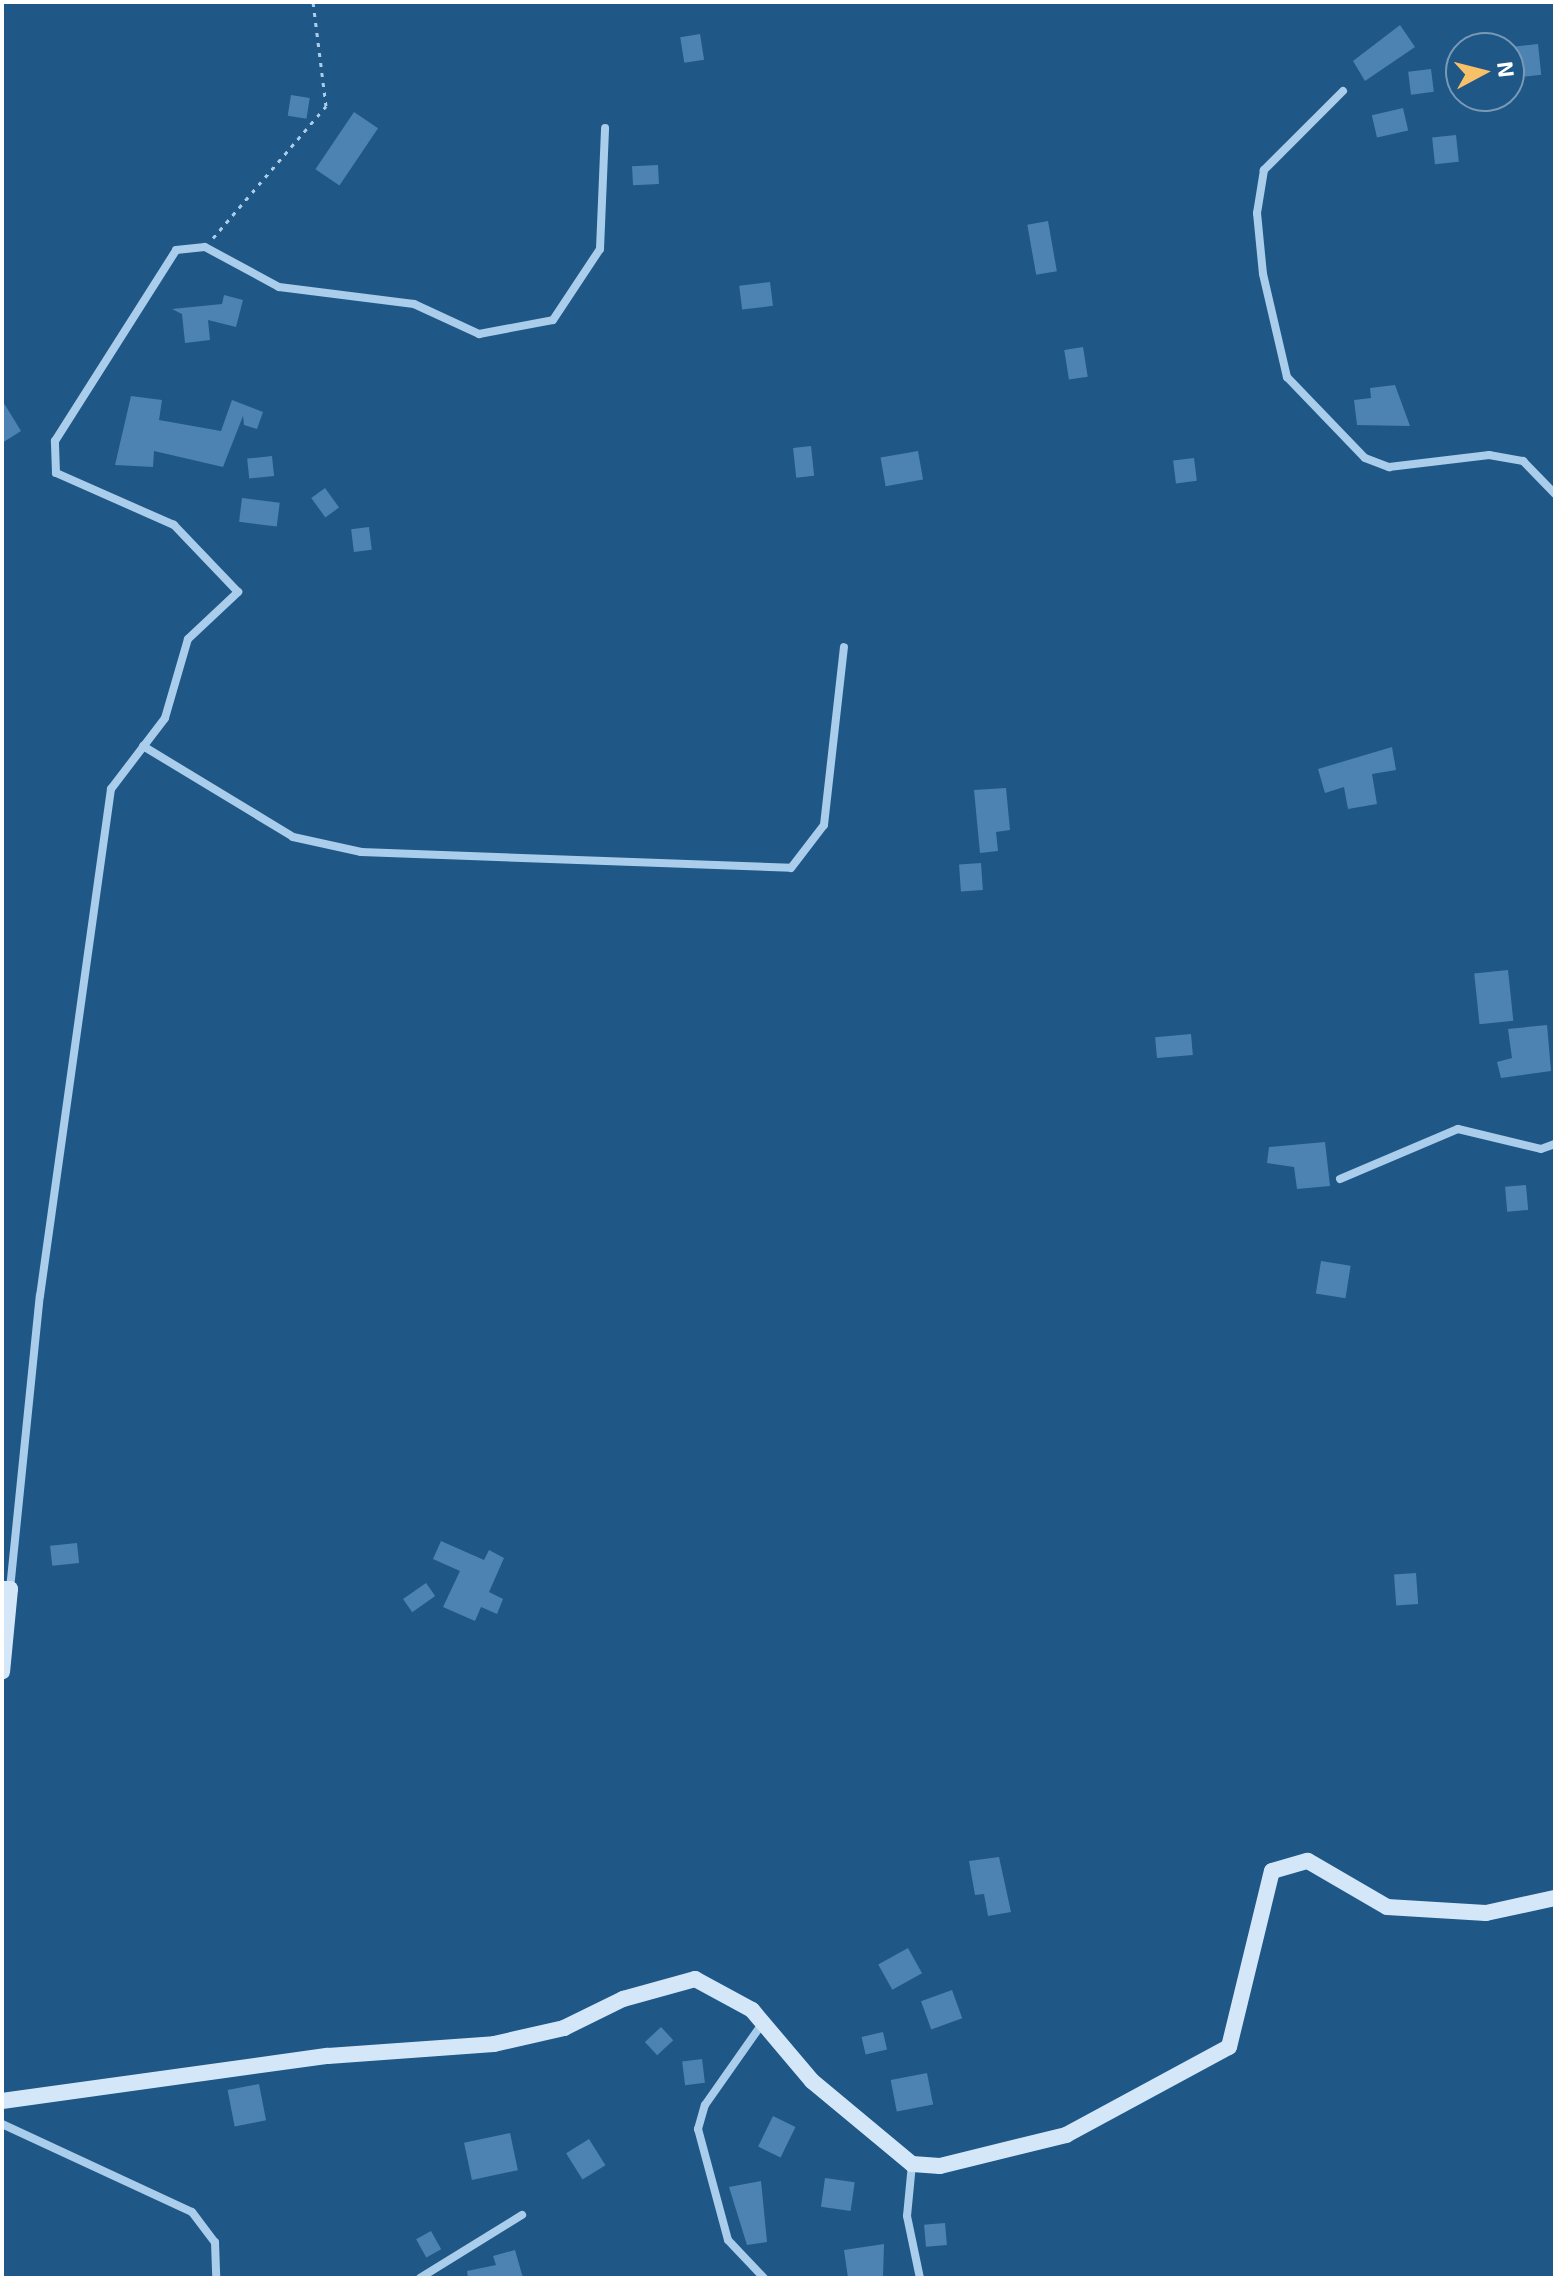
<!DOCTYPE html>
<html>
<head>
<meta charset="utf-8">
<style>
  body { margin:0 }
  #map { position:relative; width:1557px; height:2280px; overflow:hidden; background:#1f5787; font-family:"Exo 2",sans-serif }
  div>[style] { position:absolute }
  .building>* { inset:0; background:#4c83b2; transform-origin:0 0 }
  .path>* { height:3px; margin-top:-1.5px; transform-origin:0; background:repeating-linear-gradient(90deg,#a9cdea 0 4px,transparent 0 10px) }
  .street>* { height:8px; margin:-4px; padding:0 4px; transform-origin:4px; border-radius:4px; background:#a9cdea }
  .secondary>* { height:16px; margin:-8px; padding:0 8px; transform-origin:8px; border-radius:8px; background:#d4e7f8 }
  span { translate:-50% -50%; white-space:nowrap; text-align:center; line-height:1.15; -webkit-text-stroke:6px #1f5787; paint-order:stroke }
  .frame { position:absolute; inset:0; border:4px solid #fff; pointer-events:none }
  .north { position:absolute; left:1445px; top:32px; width:80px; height:80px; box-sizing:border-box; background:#1f5787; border:2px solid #799ab7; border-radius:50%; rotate:83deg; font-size:22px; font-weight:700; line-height:32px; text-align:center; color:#fff }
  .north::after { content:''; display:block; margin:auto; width:28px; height:36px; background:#f8c069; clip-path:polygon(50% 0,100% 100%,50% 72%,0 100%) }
</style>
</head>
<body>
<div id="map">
  <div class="building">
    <div style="clip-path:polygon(1400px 25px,1415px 47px,1365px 81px,1353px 61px)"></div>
    <div style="left:700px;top:34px;width:26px;height:20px;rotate:81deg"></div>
    <div style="left:1538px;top:44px;width:31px;height:23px;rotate:84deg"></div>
    <div style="left:1431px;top:69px;width:23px;height:23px;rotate:83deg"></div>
    <div style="left:291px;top:95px;width:19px;height:21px;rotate:9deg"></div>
    <div style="left:1403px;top:108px;width:23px;height:32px;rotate:77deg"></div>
    <div style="left:354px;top:112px;width:29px;height:69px;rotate:34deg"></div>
    <div style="left:1456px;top:135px;width:27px;height:24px;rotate:84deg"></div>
    <div style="left:658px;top:165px;width:19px;height:26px;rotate:87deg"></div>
    <div style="left:1048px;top:221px;width:51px;height:21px;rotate:80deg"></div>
    <div style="left:770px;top:282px;width:24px;height:31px;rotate:83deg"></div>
    <div style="clip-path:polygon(224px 295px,243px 300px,236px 327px,208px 320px,210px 340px,185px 343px,182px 314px,172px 309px,222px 304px)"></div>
    <div style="left:1083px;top:347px;width:30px;height:19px;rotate:81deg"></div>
    <div style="clip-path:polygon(1395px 385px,1410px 426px,1357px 425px,1354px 400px,1371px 398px,1370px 388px)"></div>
    <div style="clip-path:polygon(131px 396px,162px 400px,159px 420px,221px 431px,232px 400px,263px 412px,257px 429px,244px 425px,243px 416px,223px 467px,154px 451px,153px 467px,115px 465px)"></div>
    <div style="clip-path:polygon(2px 400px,21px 431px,2px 443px)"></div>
    <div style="left:811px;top:446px;width:30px;height:18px;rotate:84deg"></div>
    <div style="left:918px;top:451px;width:29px;height:38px;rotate:80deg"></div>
    <div style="left:272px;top:456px;width:20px;height:25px;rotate:84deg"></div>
    <div style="left:1194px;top:458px;width:23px;height:21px;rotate:83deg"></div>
    <div style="left:325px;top:488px;width:24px;height:17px;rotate:54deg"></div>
    <div style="left:242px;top:498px;width:38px;height:24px;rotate:7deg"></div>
    <div style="left:369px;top:527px;width:23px;height:18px;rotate:83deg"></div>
    <div style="clip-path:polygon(1392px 747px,1396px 770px,1372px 774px,1377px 804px,1348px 809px,1344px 787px,1325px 793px,1318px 769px)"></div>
    <div style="clip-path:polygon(1006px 788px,1010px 830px,996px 832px,998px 851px,980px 853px,974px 790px)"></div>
    <div style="left:981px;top:863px;width:27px;height:22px;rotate:86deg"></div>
    <div style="left:1508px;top:970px;width:51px;height:34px;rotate:84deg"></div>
    <div style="clip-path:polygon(1547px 1025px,1551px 1071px,1501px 1078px,1497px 1062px,1512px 1058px,1508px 1029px)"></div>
    <div style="left:1191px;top:1034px;width:21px;height:36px;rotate:85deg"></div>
    <div style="clip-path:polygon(1325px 1142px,1330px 1186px,1297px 1189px,1294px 1167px,1267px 1163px,1269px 1147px)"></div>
    <div style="left:1526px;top:1185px;width:25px;height:21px;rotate:85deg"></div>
    <div style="left:1321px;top:1261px;width:30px;height:33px;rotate:9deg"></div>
    <div style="clip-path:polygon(441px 1541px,484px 1560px,489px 1550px,504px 1558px,489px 1592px,503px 1599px,497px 1614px,481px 1607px,475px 1621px,443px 1607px,460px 1571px,433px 1559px)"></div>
    <div style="left:77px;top:1543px;width:20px;height:27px;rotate:84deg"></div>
    <div style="left:1416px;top:1573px;width:31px;height:22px;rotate:86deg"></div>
    <div style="left:426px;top:1583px;width:16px;height:28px;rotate:55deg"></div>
    <div style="clip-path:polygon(999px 1857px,1011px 1912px,988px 1916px,984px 1894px,975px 1895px,969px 1861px)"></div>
    <div style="left:908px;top:1948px;width:29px;height:34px;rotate:61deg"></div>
    <div style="left:952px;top:1990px;width:30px;height:33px;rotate:70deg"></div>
    <div style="left:661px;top:2027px;width:18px;height:22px;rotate:47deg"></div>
    <div style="left:883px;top:2032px;width:18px;height:22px;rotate:77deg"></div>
    <div style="left:702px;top:2059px;width:24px;height:20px;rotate:83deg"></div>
    <div style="left:927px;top:2073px;width:32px;height:37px;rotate:79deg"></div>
    <div style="left:259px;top:2084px;width:37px;height:32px;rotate:79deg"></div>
    <div style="left:773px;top:2116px;width:25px;height:34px;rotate:26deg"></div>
    <div style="left:510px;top:2133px;width:38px;height:47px;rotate:78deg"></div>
    <div style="left:589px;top:2139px;width:31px;height:27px;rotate:58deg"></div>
    <div style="left:825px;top:2178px;width:30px;height:29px;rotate:8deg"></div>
    <div style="clip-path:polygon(761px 2181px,767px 2242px,747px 2245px,729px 2187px)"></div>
    <div style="left:945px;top:2223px;width:22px;height:21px;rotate:85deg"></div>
    <div style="left:431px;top:2231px;width:21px;height:17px;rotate:61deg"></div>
    <div style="clip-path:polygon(884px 2244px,883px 2278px,848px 2278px,844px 2250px)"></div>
    <div style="clip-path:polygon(515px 2250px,523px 2278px,468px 2278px,467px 2271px,496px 2265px,493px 2256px)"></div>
  </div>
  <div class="path">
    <div style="left:213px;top:238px;width:174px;rotate:-49.4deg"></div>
    <div style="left:326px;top:106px;width:105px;rotate:-97.1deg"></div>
  </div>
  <div class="street">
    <div style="left:1343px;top:91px;width:112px;rotate:135deg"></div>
    <div style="left:1264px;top:170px;width:44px;rotate:99.2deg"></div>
    <div style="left:1257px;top:213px;width:61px;rotate:84.4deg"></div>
    <div style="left:1263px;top:274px;width:106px;rotate:76.9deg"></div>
    <div style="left:1287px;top:377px;width:112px;rotate:46.1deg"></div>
    <div style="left:1365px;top:458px;width:26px;rotate:21deg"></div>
    <div style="left:1389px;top:467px;width:101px;rotate:-6.8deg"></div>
    <div style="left:1489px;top:455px;width:35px;rotate:10deg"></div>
    <div style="left:1523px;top:461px;width:46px;rotate:45.9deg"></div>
    <div style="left:143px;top:746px;width:175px;rotate:31.2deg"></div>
    <div style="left:293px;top:837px;width:70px;rotate:12.4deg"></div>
    <div style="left:361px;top:852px;width:430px;rotate:2.1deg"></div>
    <div style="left:791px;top:868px;width:54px;rotate:-52.5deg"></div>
    <div style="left:824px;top:825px;width:179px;rotate:-83.6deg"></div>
    <div style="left:1340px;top:1179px;width:128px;rotate:-23deg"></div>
    <div style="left:1458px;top:1129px;width:85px;rotate:13.5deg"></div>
    <div style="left:1541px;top:1149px;width:15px;rotate:-20deg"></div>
    <div style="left:10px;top:1589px;width:295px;rotate:-84.2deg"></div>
    <div style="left:40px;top:1296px;width:512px;rotate:-82.03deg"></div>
    <div style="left:111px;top:789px;width:89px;rotate:-52.7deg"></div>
    <div style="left:165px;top:718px;width:82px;rotate:-73.8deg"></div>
    <div style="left:188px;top:639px;width:69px;rotate:-43.2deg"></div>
    <div style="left:238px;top:592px;width:93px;rotate:-133.7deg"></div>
    <div style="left:174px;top:525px;width:129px;rotate:-156.2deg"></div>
    <div style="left:56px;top:473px;width:32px;rotate:-92deg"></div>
    <div style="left:55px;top:441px;width:226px;rotate:-57.6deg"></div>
    <div style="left:176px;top:250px;width:29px;rotate:-6deg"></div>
    <div style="left:205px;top:247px;width:84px;rotate:28.4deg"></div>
    <div style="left:279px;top:287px;width:136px;rotate:7.2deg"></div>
    <div style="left:414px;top:304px;width:72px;rotate:24.8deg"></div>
    <div style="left:479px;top:334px;width:75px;rotate:-10.7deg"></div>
    <div style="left:553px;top:320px;width:85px;rotate:-56.5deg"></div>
    <div style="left:600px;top:249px;width:121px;rotate:-87.6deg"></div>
    <div style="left:2px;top:2124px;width:209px;rotate:24.9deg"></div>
    <div style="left:192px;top:2212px;width:38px;rotate:53deg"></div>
    <div style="left:215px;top:2242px;width:36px;rotate:88deg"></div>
    <div style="left:912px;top:2164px;width:52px;rotate:95.5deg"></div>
    <div style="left:907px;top:2216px;width:63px;rotate:78.2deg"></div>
    <div style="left:420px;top:2278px;width:120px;rotate:-31.7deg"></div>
    <div style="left:764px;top:2278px;width:52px;rotate:-133.5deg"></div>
    <div style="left:728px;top:2240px;width:115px;rotate:-105.1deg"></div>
    <div style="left:698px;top:2129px;width:25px;rotate:-74deg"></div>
    <div style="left:705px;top:2105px;width:103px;rotate:-54.9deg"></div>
  </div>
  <div class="secondary">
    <div style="left:2px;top:1589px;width:8px"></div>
    <div style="left:10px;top:1589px;width:83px;rotate:95.5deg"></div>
    <div style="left:2px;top:2101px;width:329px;rotate:-7.9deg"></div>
    <div style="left:328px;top:2056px;width:166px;rotate:-4.1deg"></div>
    <div style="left:494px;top:2044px;width:72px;rotate:-12.9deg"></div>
    <div style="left:564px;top:2028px;width:66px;rotate:-26.2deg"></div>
    <div style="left:623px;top:1999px;width:75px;rotate:-15.5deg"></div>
    <div style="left:695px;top:1979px;width:65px;rotate:28.5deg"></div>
    <div style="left:752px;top:2010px;width:93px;rotate:49.8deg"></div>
    <div style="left:812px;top:2081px;width:130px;rotate:39.7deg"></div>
    <div style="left:912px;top:2164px;width:28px;rotate:4deg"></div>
    <div style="left:940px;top:2166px;width:130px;rotate:-13.8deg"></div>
    <div style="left:1066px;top:2135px;width:185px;rotate:-28.4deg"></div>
    <div style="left:1229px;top:2047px;width:181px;rotate:-76.3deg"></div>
    <div style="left:1272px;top:1871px;width:37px;rotate:-16deg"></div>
    <div style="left:1308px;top:1861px;width:91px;rotate:30.2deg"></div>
    <div style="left:1387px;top:1907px;width:99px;rotate:3.5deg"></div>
    <div style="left:1486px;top:1913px;width:71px;rotate:-12.3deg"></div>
  </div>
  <div class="frame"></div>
  <div class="north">N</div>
</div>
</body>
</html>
